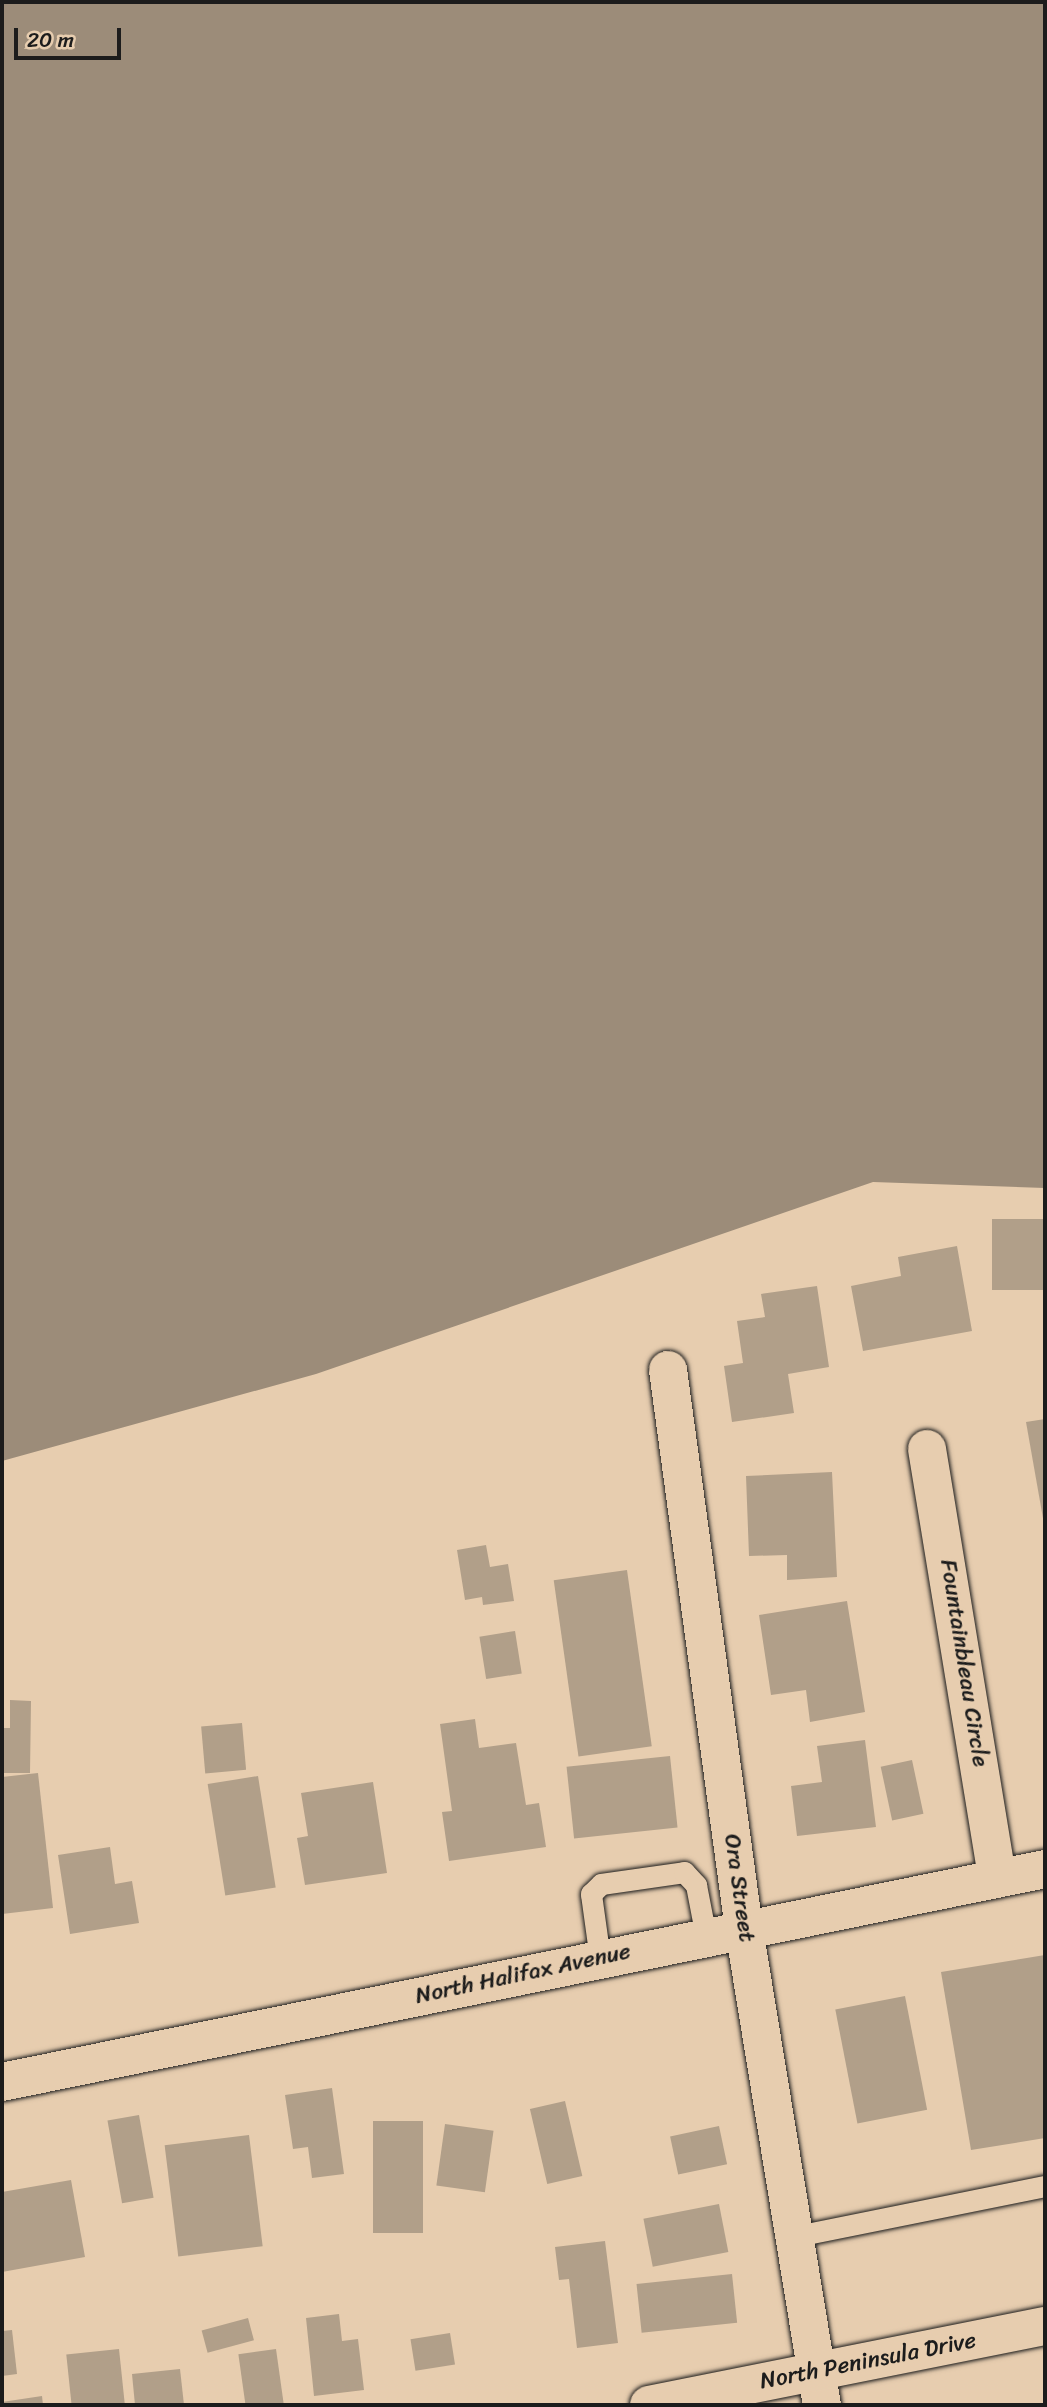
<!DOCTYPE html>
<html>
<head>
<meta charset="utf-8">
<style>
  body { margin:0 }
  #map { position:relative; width:1047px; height:2407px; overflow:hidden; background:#e7cdaf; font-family:Sriracha,sans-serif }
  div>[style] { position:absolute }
  .water>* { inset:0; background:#9c8c79 }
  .building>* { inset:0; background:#b19f89; transform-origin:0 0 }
  .roads { filter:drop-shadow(0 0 2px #1c1c1c) drop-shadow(0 0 2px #1c1c1c) }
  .lane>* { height:21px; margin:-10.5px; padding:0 10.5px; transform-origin:10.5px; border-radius:10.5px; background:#e7cdaf }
  .street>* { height:38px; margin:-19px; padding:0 19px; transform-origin:19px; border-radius:19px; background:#e7cdaf }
  .secondary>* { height:38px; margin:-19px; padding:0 19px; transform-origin:19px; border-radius:19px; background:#e7cdaf }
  span { translate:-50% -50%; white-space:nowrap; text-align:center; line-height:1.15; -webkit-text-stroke:5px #e7cdaf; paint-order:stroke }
  .street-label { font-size:23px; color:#1c1c1c }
  .frame { position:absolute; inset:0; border:4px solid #1c1c1c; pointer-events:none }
  .scale { position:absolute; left:14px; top:28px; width:107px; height:32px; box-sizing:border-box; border:4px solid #1c1c1c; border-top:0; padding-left:9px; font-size:21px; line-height:24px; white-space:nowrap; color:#1c1c1c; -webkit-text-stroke:5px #e7cdaf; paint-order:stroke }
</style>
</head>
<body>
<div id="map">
  <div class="water">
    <div style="clip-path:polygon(2px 2px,1045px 2px,1045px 1188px,873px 1182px,316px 1374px,2px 1461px)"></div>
  </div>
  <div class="building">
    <div style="left:1045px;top:1219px;width:71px;height:53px;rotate:90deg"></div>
    <div style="clip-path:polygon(957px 1246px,972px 1331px,863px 1351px,851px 1286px,901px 1276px,898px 1257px)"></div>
    <div style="clip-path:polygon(817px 1286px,829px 1367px,788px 1374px,794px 1413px,732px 1422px,724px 1366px,743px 1363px,737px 1321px,765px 1317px,761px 1294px)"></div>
    <div style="clip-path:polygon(1045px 1419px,1045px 1524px,1044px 1524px,1026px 1422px)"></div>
    <div style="clip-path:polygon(832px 1472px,837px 1577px,787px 1580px,787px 1555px,749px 1556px,746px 1476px)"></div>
    <div style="clip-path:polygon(486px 1545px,490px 1567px,508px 1564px,514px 1601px,483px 1605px,482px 1597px,465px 1600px,457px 1550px)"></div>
    <div style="left:627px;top:1570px;width:178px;height:74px;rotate:82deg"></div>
    <div style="clip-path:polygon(847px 1601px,865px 1712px,810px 1722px,806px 1690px,771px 1695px,759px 1615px)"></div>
    <div style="left:515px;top:1631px;width:43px;height:36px;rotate:81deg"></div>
    <div style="clip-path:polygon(10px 1700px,31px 1701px,30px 1773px,2px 1773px,2px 1728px,10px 1728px)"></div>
    <div style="clip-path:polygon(475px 1719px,479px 1748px,516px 1743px,526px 1805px,539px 1803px,546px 1847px,449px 1861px,442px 1812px,452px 1811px,440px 1724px)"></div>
    <div style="left:242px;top:1723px;width:47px;height:41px;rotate:85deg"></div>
    <div style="clip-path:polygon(865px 1740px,876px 1827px,797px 1836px,791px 1786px,822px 1782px,817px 1746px)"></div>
    <div style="left:670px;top:1756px;width:72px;height:104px;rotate:84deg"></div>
    <div style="left:912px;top:1760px;width:55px;height:32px;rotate:78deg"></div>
    <div style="clip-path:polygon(38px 1773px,53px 1908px,2px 1914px,2px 1777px)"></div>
    <div style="left:258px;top:1776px;width:113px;height:51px;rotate:81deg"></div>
    <div style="clip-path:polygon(373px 1782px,387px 1873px,305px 1885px,297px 1838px,308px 1836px,301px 1793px)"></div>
    <div style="clip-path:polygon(110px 1847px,115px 1884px,132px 1881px,139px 1923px,70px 1934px,58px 1855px)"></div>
    <div style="clip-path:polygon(1045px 1955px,1045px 2138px,971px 2150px,941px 1972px)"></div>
    <div style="left:905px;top:1996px;width:116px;height:71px;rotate:79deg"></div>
    <div style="clip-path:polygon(332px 2088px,344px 2174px,312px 2178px,308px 2147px,293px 2149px,285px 2095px)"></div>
    <div style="left:565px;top:2101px;width:77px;height:36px;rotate:77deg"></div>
    <div style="left:139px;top:2115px;width:84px;height:32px;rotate:80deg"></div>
    <div style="left:373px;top:2121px;width:50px;height:112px"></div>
    <div style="left:445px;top:2124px;width:49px;height:62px;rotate:8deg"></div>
    <div style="left:719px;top:2126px;width:39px;height:50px;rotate:78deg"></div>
    <div style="left:249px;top:2135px;width:112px;height:85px;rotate:83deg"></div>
    <div style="clip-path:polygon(71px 2180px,85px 2257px,2px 2272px,2px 2192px)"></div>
    <div style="left:719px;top:2204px;width:49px;height:77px;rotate:79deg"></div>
    <div style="clip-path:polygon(605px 2241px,618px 2343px,577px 2348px,569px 2279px,559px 2280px,555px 2247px)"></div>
    <div style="left:732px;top:2274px;width:49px;height:96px;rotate:84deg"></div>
    <div style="clip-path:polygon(339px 2314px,342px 2341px,358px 2339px,364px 2390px,314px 2396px,306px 2318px)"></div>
    <div style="left:248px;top:2318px;width:23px;height:48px;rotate:75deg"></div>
    <div style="clip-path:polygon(12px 2330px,17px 2374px,2px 2376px,2px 2331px)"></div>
    <div style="left:450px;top:2333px;width:32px;height:40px;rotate:81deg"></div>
    <div style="left:119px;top:2349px;width:56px;height:53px;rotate:84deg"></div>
    <div style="left:276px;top:2349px;width:57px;height:38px;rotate:82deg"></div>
    <div style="clip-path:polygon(180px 2369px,184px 2405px,135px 2405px,132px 2374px)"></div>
    <div style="clip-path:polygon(42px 2396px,43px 2405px,2px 2405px,2px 2402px)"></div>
  </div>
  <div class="roads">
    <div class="lane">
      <div style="left:600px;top:1959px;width:66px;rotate:-97.9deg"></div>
      <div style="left:591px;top:1894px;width:14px;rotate:-45deg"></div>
      <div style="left:601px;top:1884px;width:84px;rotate:-8.2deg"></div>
      <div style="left:684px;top:1872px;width:18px;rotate:47deg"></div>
      <div style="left:696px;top:1885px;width:53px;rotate:79.1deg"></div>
      <div style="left:797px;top:2236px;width:253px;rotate:-11.4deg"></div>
    </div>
    <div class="street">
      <div style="left:668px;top:1370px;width:564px;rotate:82.26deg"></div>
      <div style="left:744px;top:1929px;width:482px;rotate:80.7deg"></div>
      <div style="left:927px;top:1449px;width:435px;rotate:80.7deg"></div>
      <div style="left:649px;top:2405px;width:404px;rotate:-11.3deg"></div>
    </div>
    <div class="secondary">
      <div style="left:2px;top:2082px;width:1065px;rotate:-11.54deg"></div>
    </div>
  </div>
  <div class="street-label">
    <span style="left:964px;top:1663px;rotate:81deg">Fountainbleau Circle</span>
    <span style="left:739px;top:1888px;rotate:82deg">Ora Street</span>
    <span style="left:523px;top:1974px;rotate:-12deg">North Halifax Avenue</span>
    <span style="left:868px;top:2361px;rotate:-11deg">North Peninsula Drive</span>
  </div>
  <div class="frame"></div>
  <div class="scale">20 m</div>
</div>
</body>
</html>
